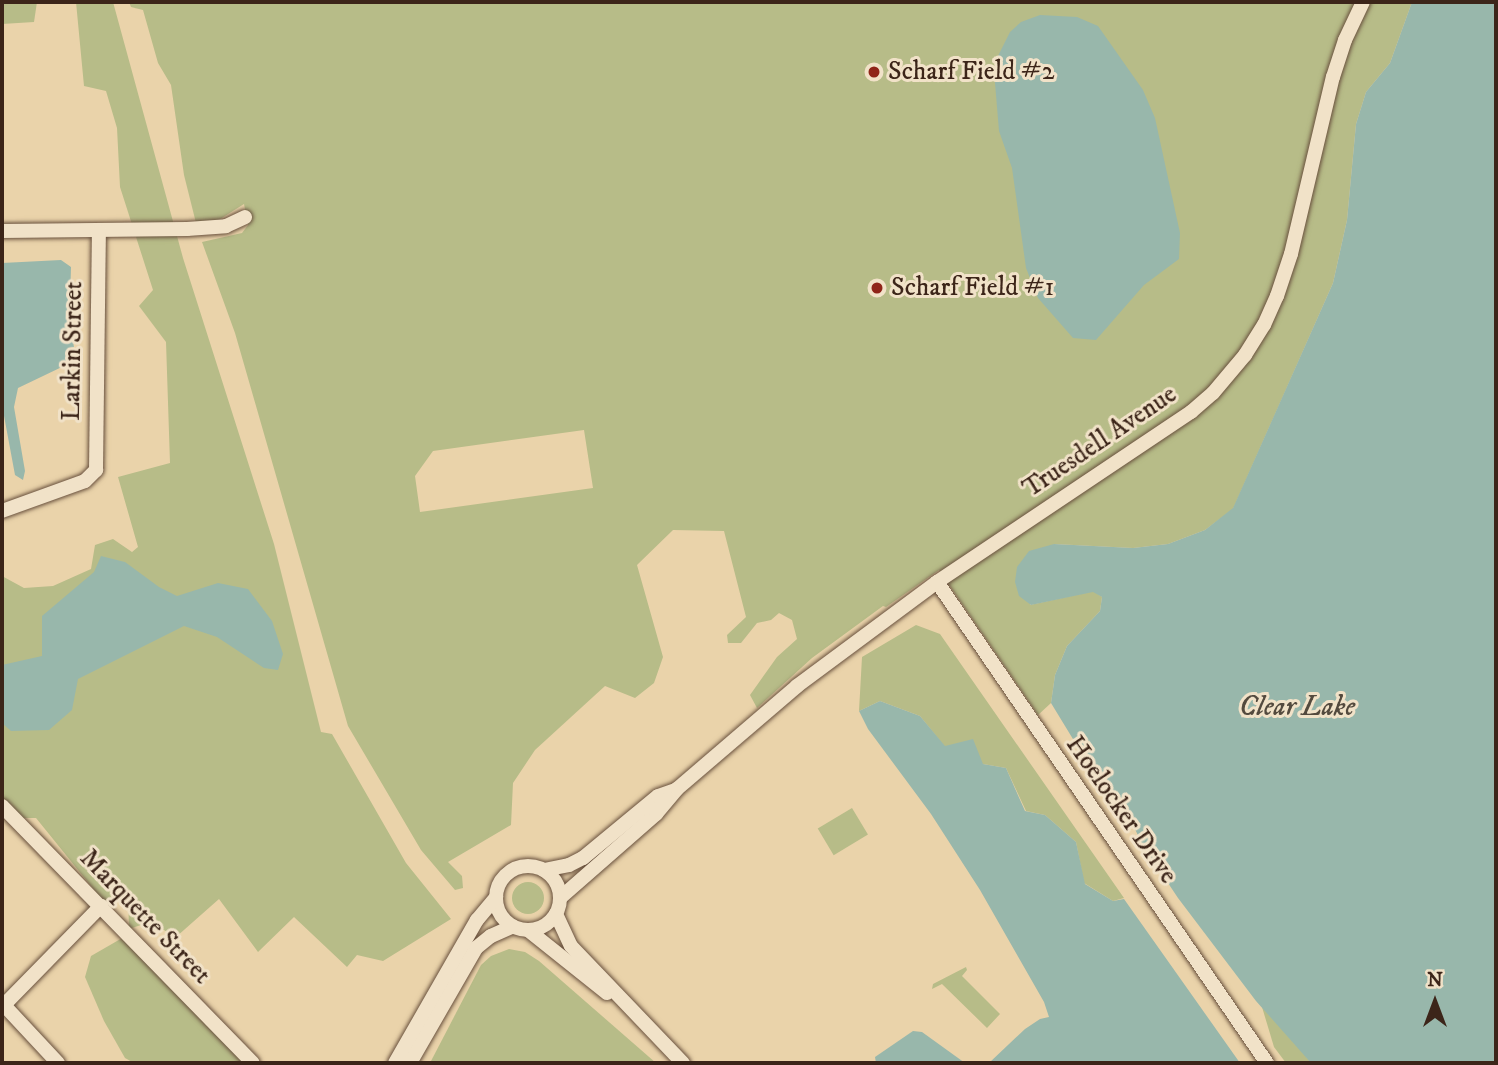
<!DOCTYPE html>
<html>
<head>
<meta charset="utf-8">
<style>
  body { margin:0 }
  #map { position:relative; width:1498px; height:1065px; overflow:hidden; background:#ead3aa; font-family:"IM FELL DW Pica",serif }
  div>[style] { position:absolute }
  .green>* { inset:0; background:#b7bc88; transform-origin:0 0 }
  .round { border-radius:50% }
  .water>* { inset:0; background:#98b7ab }
  .roads { filter:drop-shadow(0 0 2px #68503d) drop-shadow(0 0 2px #68503d) }
  .minor>* { height:14px; margin:-7px; padding:0 7px; transform-origin:7px; border-radius:7px; background:#f1e2c8 }
  .minor>.ring { margin:-7px; padding:0; box-sizing:content-box; background:none; border:14px solid #f1e2c8; border-radius:50% }
  .dots>* { width:19px; height:19px; translate:-50% -50%; box-sizing:border-box; border:4px solid #f1e2c8; border-radius:50% }
  span { translate:-50% -50%; white-space:nowrap; text-align:center; line-height:1.15; -webkit-text-stroke:6px #f1e2c8; paint-order:stroke }
  .poi-label { font-size:26px; color:#3c2519 }
  .left { translate:0 -50%; text-align:left }
  .street-label { font-size:26px; color:#3c2519 }
  .water-label { font-size:28px; color:#534a3e; font-style:italic }
  .frame { position:absolute; inset:0; border:4px solid #3c2519; pointer-events:none }
  .north { position:absolute; left:1400px; top:967px; width:70px; height:70px; -webkit-text-stroke:5px #f1e2c8; paint-order:stroke; rotate:0deg; font-size:19px; font-weight:700; line-height:28px; text-align:center; color:#3c2519 }
  .north::after { content:''; display:block; margin:auto; width:24px; height:32px; background:#3c2519; clip-path:polygon(50% 0,100% 100%,50% 72%,0 100%) }
</style>
</head>
<body>
<div id="map">
  <div class="green">
    <div style="clip-path:polygon(2px 2px,37px 2px,34px 22px,2px 24px)"></div>
    <div style="clip-path:polygon(76px 2px,113px 2px,183px 258px,274px 544px,321px 732px,332px 734px,406px 863px,451px 919px,383px 961px,357px 955px,347px 967px,294px 917px,258px 952px,219px 899px,176px 937px,150px 922px,129px 929px,128px 893px,108px 907px,36px 818px,19px 818px,2px 798px,2px 576px,24px 588px,53px 586px,91px 569px,95px 545px,113px 539px,132px 552px,138px 547px,118px 477px,170px 463px,166px 342px,139px 306px,153px 290px,120px 187px,117px 128px,106px 91px,84px 86px)"></div>
    <div style="clip-path:polygon(evenodd,129px 2px,1412px 2px,1390px 63px,1366px 92px,1356px 124px,1347px 220px,1333px 283px,1233px 509px,1205px 530px,1168px 544px,1133px 548px,1054px 544px,1030px 605px,1094px 591px,1102px 597px,1100px 611px,1067px 646px,1055px 675px,1051px 703px,1038px 715px,939px 570px,886px 607px,883px 606px,812px 658px,757px 708px,750px 695px,777px 657px,797px 639px,792px 620px,779px 613px,771px 620px,757px 623px,741px 643px,728px 643px,727px 635px,746px 617px,724px 531px,673px 530px,637px 565px,663px 657px,654px 683px,635px 698px,605px 686px,535px 750px,513px 783px,511px 825px,448px 862px,462px 876px,463px 888px,455px 890px,421px 850px,348px 726px,235px 333px,202px 242px,242px 233px,248px 225px,244px 204px,217px 221px,196px 223px,184px 175px,171px 85px,158px 63px,143px 10px,131px 7px,129px 2px,584px 430px,593px 488px,420px 512px,415px 476px,433px 451px,584px 430px)"></div>
    <div style="clip-path:polygon(916px 625px,940px 634px,1124px 898px,1113px 901px,1084px 883px,1076px 842px,1045px 815px,1026px 811px,1006px 768px,983px 764px,945px 747px,920px 716px,880px 701px,859px 711px,862px 657px)"></div>
    <div style="left:852px;top:808px;width:31px;height:40px;rotate:59deg"></div>
    <div class="round" style="left:512px;top:882px;width:32px;height:32px"></div>
    <div style="clip-path:polygon(124px 937px,245px 1063px,134px 1063px,125px 1058px,104px 1021px,85px 977px,91px 956px)"></div>
    <div style="clip-path:polygon(509px 949px,525px 952px,539px 961px,656px 1063px,430px 1063px,481px 965px,491px 956px)"></div>
    <div style="clip-path:polygon(966px 967px,967px 970px,962px 976px,1000px 1014px,987px 1028px,942px 984px,932px 989px,933px 984px)"></div>
    <div style="clip-path:polygon(1262px 1007px,1301px 1050px,1311px 1063px,1286px 1063px,1274px 1047px)"></div>
  </div>
  <div class="water">
    <div style="clip-path:polygon(1412px 2px,1496px 2px,1496px 1063px,1311px 1063px,1256px 1001px,1178px 898px,1142px 844px,1127px 812px,1090px 767px,1051px 703px,1055px 675px,1067px 646px,1100px 611px,1102px 597px,1093px 592px,1031px 605px,1019px 596px,1015px 582px,1017px 567px,1029px 551px,1054px 544px,1133px 548px,1168px 544px,1205px 530px,1233px 508px,1333px 283px,1347px 220px,1356px 124px,1366px 92px,1390px 63px)"></div>
    <div style="clip-path:polygon(1040px 15px,1077px 17px,1098px 26px,1143px 90px,1155px 118px,1180px 233px,1179px 259px,1144px 285px,1096px 340px,1073px 338px,1038px 298px,1026px 268px,1012px 168px,999px 131px,994px 71px,998px 56px,1010px 32px,1021px 22px)"></div>
    <div style="clip-path:polygon(61px 260px,71px 267px,69px 340px,73px 342px,74px 347px,68px 348px,66px 365px,18px 388px,14px 407px,25px 471px,23px 480px,15px 475px,2px 405px,2px 263px)"></div>
    <div style="clip-path:polygon(101px 556px,125px 562px,159px 587px,177px 596px,218px 583px,248px 589px,272px 621px,283px 654px,278px 670px,264px 668px,217px 637px,184px 626px,78px 679px,72px 710px,49px 730px,11px 731px,2px 723px,2px 665px,42px 656px,42px 616px,94px 572px)"></div>
    <div style="clip-path:polygon(880px 701px,920px 716px,945px 746px,973px 739px,983px 764px,1006px 768px,1025px 811px,1045px 815px,1076px 842px,1085px 884px,1113px 901px,1124px 899px,1240px 1063px,989px 1063px,1025px 1029px,1040px 1019px,1049px 1017px,1044px 1002px,980px 890px,931px 814px,868px 729px,859px 711px)"></div>
    <div style="clip-path:polygon(913px 1031px,922px 1032px,965px 1063px,876px 1063px,875px 1057px)"></div>
  </div>
  <div class="roads">
    <div class="minor">
      <div style="left:2px;top:231px;width:185px;rotate:-0.6deg"></div>
      <div style="left:187px;top:229px;width:39px;rotate:-4deg"></div>
      <div style="left:226px;top:226px;width:21px;rotate:-25deg"></div>
      <div style="left:2px;top:511px;width:88px;rotate:-19.9deg"></div>
      <div style="left:85px;top:481px;width:16px;rotate:-45deg"></div>
      <div style="left:96px;top:470px;width:238px;rotate:-89.3deg"></div>
      <div style="left:937px;top:582px;width:583px;rotate:55.55deg"></div>
      <div style="left:2px;top:806px;width:359px;rotate:45.7deg"></div>
      <div class="ring" style="left:496px;top:866px;width:50px;height:50px"></div>
      <div style="left:544px;top:870px;width:25px;rotate:-11deg"></div>
      <div style="left:569px;top:865px;width:16px;rotate:-27deg"></div>
      <div style="left:583px;top:858px;width:97px;rotate:-39.6deg"></div>
      <div style="left:658px;top:796px;width:18px;rotate:-19deg"></div>
      <div style="left:560px;top:898px;width:128px;rotate:-41.2deg"></div>
      <div style="left:656px;top:814px;width:33px;rotate:-50deg"></div>
      <div style="left:677px;top:789px;width:158px;rotate:-40.6deg"></div>
      <div style="left:797px;top:686px;width:174px;rotate:-36.6deg"></div>
      <div style="left:937px;top:582px;width:306px;rotate:-33.8deg"></div>
      <div style="left:1191px;top:412px;width:29px;rotate:-41deg"></div>
      <div style="left:1213px;top:393px;width:50px;rotate:-49.9deg"></div>
      <div style="left:1245px;top:355px;width:36px;rotate:-58deg"></div>
      <div style="left:1264px;top:325px;width:32px;rotate:-66deg"></div>
      <div style="left:1277px;top:296px;width:44px;rotate:-71.6deg"></div>
      <div style="left:1291px;top:254px;width:182px;rotate:-76.7deg"></div>
      <div style="left:1333px;top:77px;width:39px;rotate:-72deg"></div>
      <div style="left:1345px;top:40px;width:42px;rotate:-64.7deg"></div>
      <div style="left:556px;top:914px;width:35px;rotate:65deg"></div>
      <div style="left:571px;top:946px;width:162px;rotate:46.3deg"></div>
      <div style="left:528px;top:930px;width:101px;rotate:38.6deg"></div>
      <div style="left:2px;top:1003px;width:82px;rotate:47deg"></div>
      <div style="left:4px;top:1005px;width:139px;rotate:-45.6deg"></div>
      <div style="left:395px;top:1063px;width:165px;rotate:-60.2deg"></div>
      <div style="left:477px;top:920px;width:30px;rotate:-50deg"></div>
      <div style="left:410px;top:1063px;width:133px;rotate:-60.1deg"></div>
      <div style="left:476px;top:948px;width:19px;rotate:-39deg"></div>
      <div style="left:491px;top:936px;width:24px;rotate:-24deg"></div>
    </div>
  </div>
  <div class="dots">
    <div style="left:874px;top:72px;background:#8f2418"></div>
    <div style="left:877px;top:288px;background:#8f2418"></div>
  </div>
  <div class="poi-label">
    <span class="left" style="left:888px;top:72px">Scharf Field #2</span>
    <span class="left" style="left:891px;top:288px">Scharf Field #1</span>
  </div>
  <div class="street-label">
    <span style="left:73px;top:351px;rotate:-89deg">Larkin Street</span>
    <span style="left:1100px;top:442px;rotate:-34deg">Truesdell Avenue</span>
    <span style="left:1121px;top:810px;rotate:55deg">Hoelocker Drive</span>
    <span style="left:145px;top:917px;rotate:46deg">Marquette Street</span>
  </div>
  <div class="water-label">
    <span style="left:1297px;top:707px">Clear Lake</span>
  </div>
  <div class="frame"></div>
  <div class="north">N</div>
</div>
</body>
</html>
